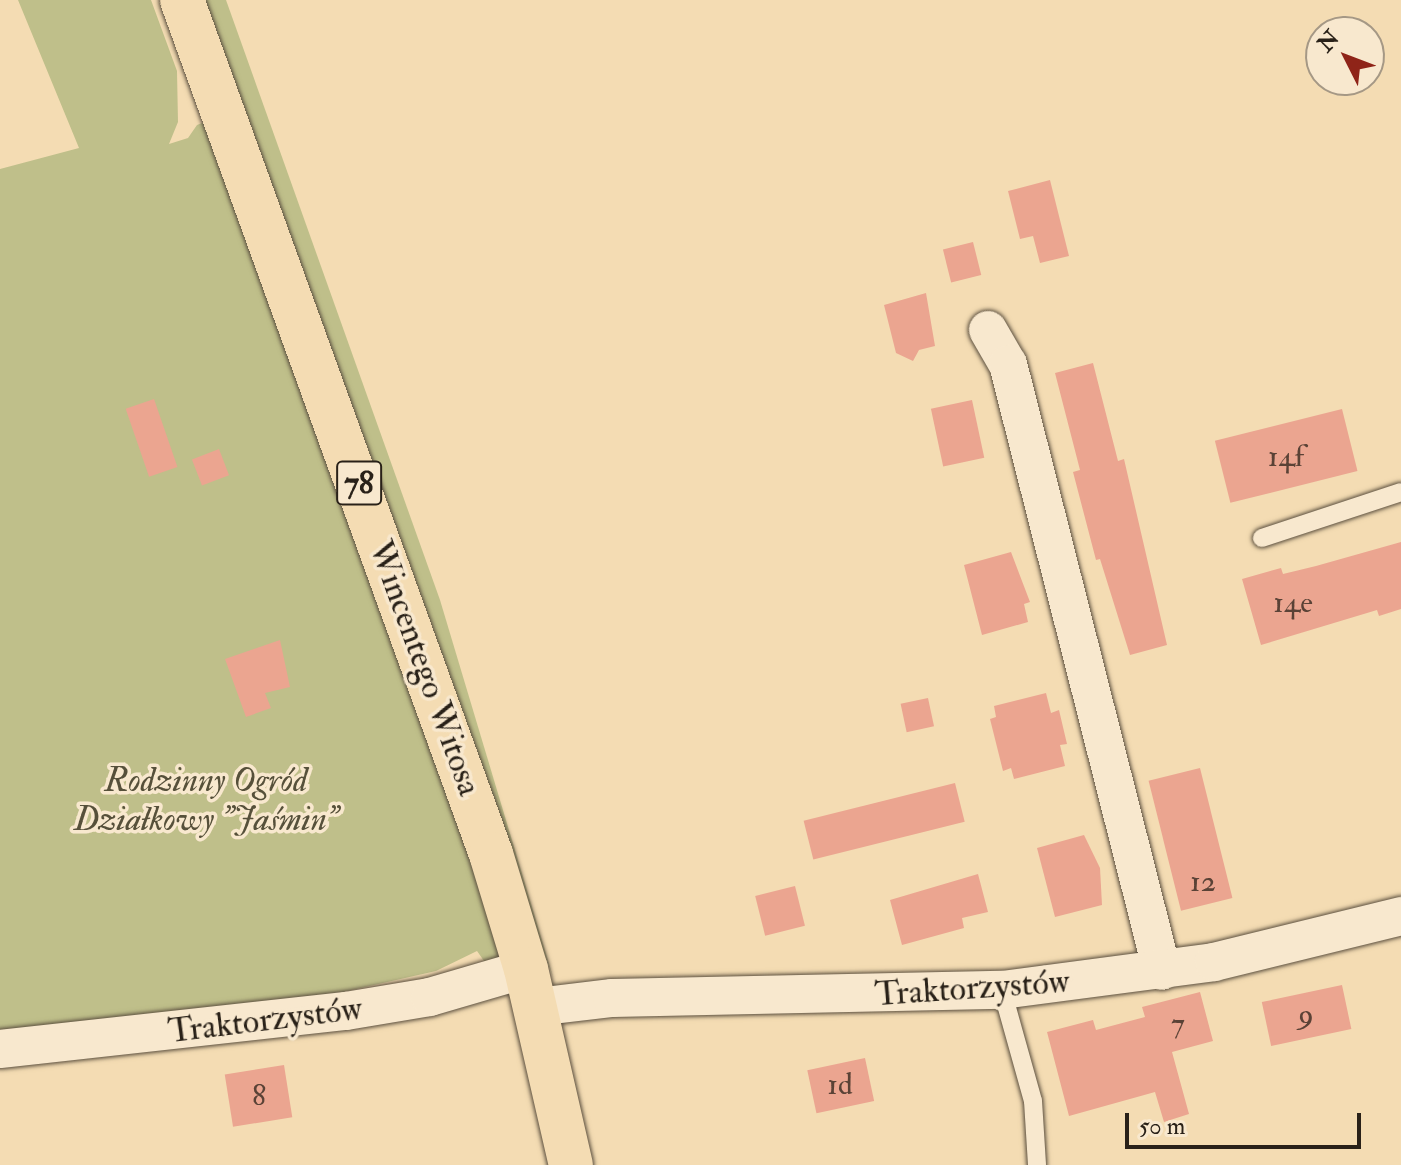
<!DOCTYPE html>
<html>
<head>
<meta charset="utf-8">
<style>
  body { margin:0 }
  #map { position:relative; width:1401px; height:1165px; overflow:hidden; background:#f4dcb3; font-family:"IM FELL Double Pica",serif }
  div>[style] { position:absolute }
  .green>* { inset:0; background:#bfbf8a }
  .building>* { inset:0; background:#eba590; transform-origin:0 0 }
  .roads { filter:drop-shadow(0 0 2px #5c503f) drop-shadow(0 0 2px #5c503f) }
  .service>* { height:18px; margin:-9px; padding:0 9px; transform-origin:9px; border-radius:9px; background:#f8e8ce }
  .minor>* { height:38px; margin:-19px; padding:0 19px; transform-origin:19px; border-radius:19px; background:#f8e8ce }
  .primary>* { height:44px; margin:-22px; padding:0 22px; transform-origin:22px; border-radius:22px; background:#f4dcb3 }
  span { translate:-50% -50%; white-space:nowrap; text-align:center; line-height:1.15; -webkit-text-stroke:7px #f8e8ce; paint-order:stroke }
  .number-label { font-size:30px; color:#5a4236 }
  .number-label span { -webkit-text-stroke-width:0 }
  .shield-label span { padding:2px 6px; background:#f8e8ce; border:2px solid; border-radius:6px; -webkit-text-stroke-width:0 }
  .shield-label { font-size:32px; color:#292118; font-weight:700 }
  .street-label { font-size:34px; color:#292118 }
  .park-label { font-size:34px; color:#56503a; font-style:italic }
  .north { position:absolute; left:1305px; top:16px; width:80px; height:80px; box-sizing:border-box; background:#f8e8ce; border:2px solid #a59885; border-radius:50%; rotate:312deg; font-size:22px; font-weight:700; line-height:32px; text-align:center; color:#292118 }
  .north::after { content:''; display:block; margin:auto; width:28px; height:36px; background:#8f2418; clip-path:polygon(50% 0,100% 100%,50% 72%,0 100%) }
  .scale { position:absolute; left:1125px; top:1113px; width:236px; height:36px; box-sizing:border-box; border:4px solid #292118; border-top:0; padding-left:10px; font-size:24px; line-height:28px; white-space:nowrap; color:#292118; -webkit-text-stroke:6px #f8e8ce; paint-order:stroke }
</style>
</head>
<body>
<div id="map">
  <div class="green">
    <div style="clip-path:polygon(18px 0,151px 0,177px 71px,178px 122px,169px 144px,188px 138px,197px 125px,207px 121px,501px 940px,500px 958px,489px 968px,477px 951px,436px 971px,343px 992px,0 1032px,0 169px,79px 148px)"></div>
    <div style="clip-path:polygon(200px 0,226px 0,440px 600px,553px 977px)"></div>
  </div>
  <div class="building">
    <div style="clip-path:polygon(1050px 180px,1069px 256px,1040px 263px,1033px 236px,1020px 239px,1008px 191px)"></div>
    <div style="left:973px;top:242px;width:34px;height:31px;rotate:76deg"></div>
    <div style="clip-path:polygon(926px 293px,935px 346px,919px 350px,913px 361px,896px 353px,884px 305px)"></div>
    <div style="clip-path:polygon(1093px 363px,1118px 461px,1124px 459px,1167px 645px,1130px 655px,1100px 559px,1096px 560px,1073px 472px,1080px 470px,1055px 373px)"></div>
    <div style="left:154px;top:399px;width:72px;height:30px;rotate:71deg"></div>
    <div style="left:972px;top:400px;width:59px;height:42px;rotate:78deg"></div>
    <div style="left:1342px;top:409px;width:64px;height:131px;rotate:76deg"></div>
    <div style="left:219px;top:449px;width:28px;height:29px;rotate:69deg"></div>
    <div style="clip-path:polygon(1401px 542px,1401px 609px,1379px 616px,1377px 610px,1261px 645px,1242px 579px,1281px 568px,1283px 574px,1316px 566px)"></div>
    <div style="clip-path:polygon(1011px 552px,1030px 602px,1024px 604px,1028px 622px,982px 635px,964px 565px)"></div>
    <div style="clip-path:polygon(280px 640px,290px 687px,265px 693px,271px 708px,246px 717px,225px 659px)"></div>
    <div style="clip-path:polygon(1046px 693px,1051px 713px,1059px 710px,1067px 744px,1060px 745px,1065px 766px,1014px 779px,1011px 768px,1003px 771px,990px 719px,996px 717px,994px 706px)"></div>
    <div style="left:928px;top:698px;width:29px;height:28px;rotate:78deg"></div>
    <div style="left:1200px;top:768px;width:134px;height:53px;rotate:76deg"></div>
    <div style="left:955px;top:783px;width:40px;height:156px;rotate:76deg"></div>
    <div style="clip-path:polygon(1084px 835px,1100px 868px,1102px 905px,1055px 917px,1037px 848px)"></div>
    <div style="clip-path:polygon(978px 874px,988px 912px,962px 918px,964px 928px,902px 945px,890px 900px)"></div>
    <div style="left:795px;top:886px;width:41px;height:41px;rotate:76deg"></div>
    <div style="left:1342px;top:985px;width:45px;height:82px;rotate:78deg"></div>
    <div style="clip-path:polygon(1200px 992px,1213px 1041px,1172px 1052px,1189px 1114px,1164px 1122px,1155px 1092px,1069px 1116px,1047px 1032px,1093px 1020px,1096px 1030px,1145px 1017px,1142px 1007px)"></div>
    <div style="left:865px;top:1058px;width:44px;height:59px;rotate:78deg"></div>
    <div style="left:284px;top:1065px;width:53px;height:60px;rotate:81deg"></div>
  </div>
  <div class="roads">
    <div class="service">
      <div style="left:1262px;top:538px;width:146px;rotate:-18.3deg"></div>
      <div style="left:1002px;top:990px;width:115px;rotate:74.4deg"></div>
      <div style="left:1033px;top:1101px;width:64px;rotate:86.4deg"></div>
    </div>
    <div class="minor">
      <div style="left:988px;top:330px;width:39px;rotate:60deg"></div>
      <div style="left:1008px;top:364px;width:626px;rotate:75.76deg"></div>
      <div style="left:536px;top:1007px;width:77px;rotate:-6.8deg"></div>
      <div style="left:612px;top:998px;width:390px;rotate:-1.2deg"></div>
      <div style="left:1002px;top:990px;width:214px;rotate:-7.5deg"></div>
      <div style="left:1214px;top:962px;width:193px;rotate:-13.8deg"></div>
      <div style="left:0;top:1049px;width:348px;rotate:-6.3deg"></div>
      <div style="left:346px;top:1011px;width:85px;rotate:-9.5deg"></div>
      <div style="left:430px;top:997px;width:100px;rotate:-16.3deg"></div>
    </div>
    <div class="primary">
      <div style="left:182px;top:0;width:908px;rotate:70.11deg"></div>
      <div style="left:491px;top:854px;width:120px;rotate:73.1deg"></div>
      <div style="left:526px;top:969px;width:201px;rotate:77.1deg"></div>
    </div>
  </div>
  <div class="number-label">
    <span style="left:1286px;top:457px">14f</span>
    <span style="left:1293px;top:603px">14e</span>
    <span style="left:1203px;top:882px">12</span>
    <span style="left:1306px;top:1015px">9</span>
    <span style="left:1178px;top:1024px">7</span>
    <span style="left:840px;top:1085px">1d</span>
    <span style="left:259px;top:1096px">8</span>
  </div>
  <div class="shield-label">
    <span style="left:359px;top:483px">78</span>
  </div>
  <div class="street-label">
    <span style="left:425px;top:668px;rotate:70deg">Wincentego Witosa</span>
    <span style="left:972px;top:988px;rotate:-4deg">Traktorzystów</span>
    <span style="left:265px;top:1020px;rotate:-7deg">Traktorzystów</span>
  </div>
  <div class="park-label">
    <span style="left:206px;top:800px">Rodzinny Ogród<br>Działkowy "Jaśmin"</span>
  </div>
  <div class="north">N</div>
  <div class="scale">50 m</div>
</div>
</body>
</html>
